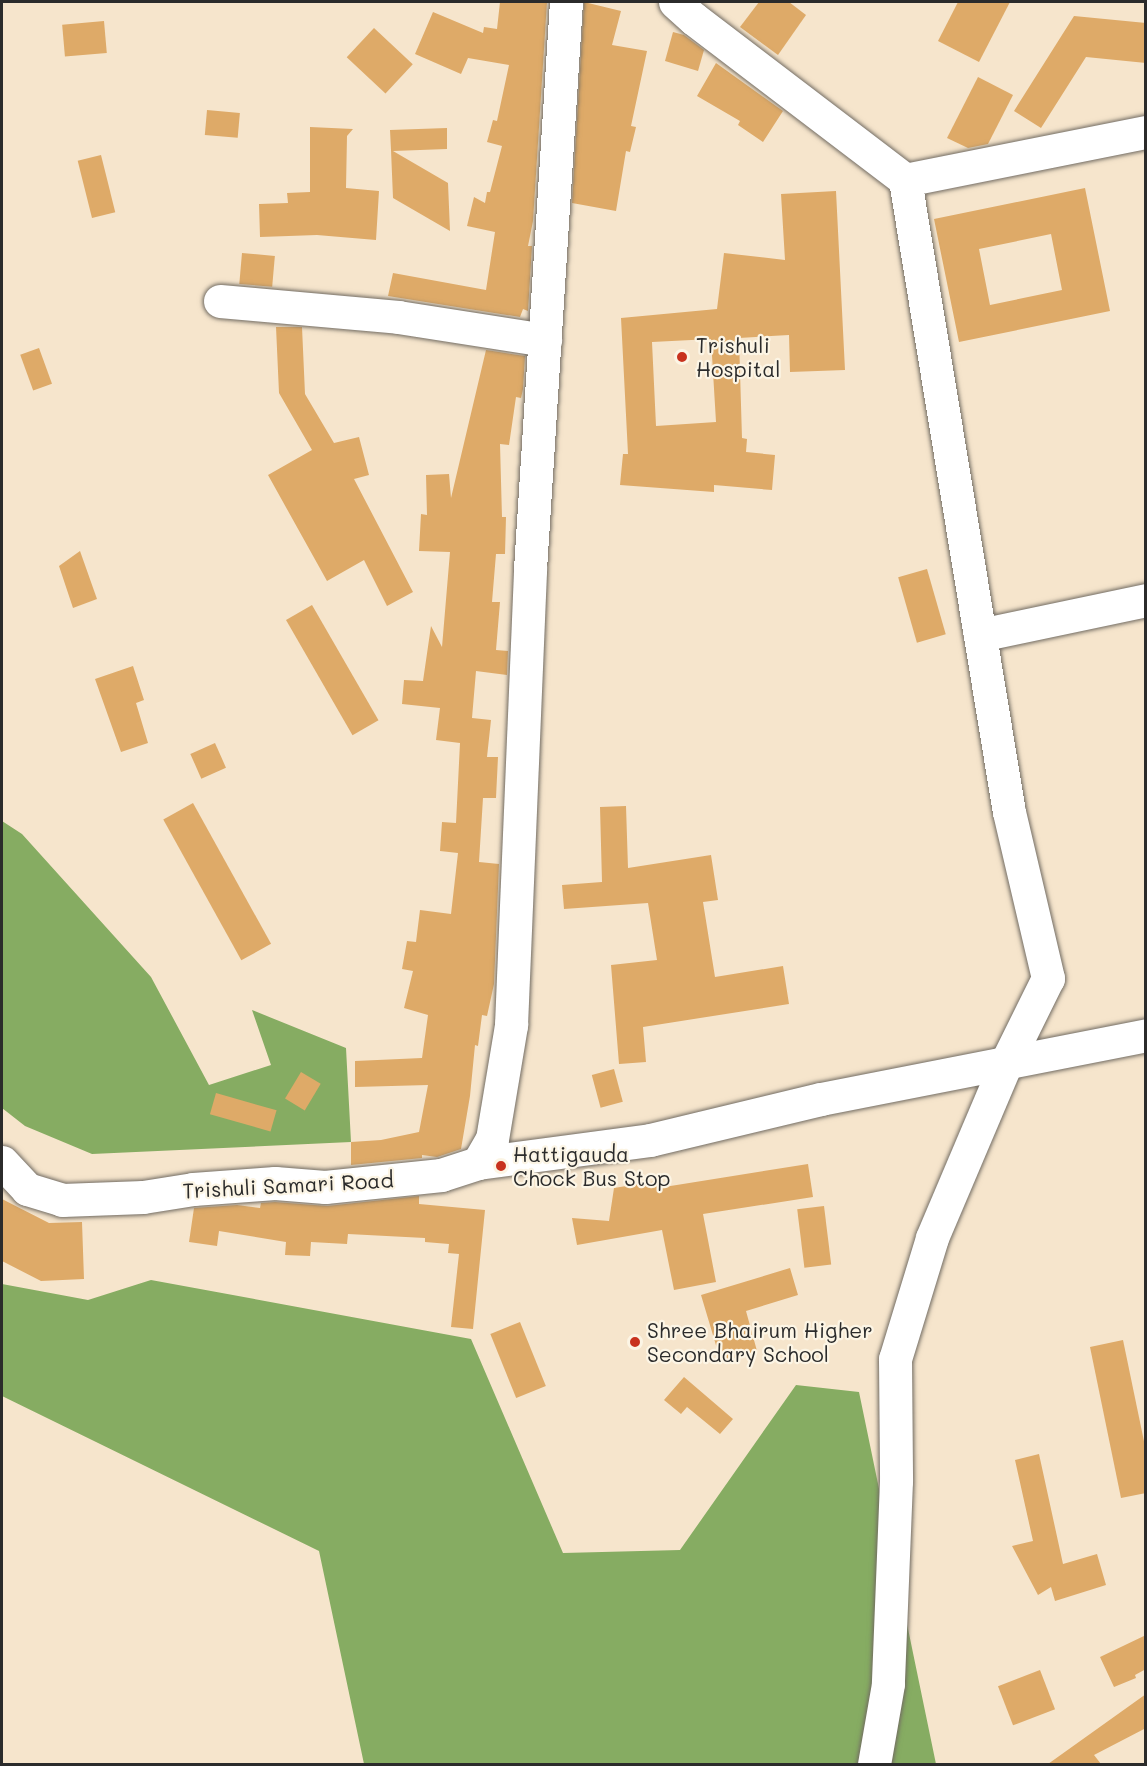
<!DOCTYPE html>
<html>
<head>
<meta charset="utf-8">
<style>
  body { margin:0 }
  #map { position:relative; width:1147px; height:1766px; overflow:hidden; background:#f6e5cc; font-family:Mali,sans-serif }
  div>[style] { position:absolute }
  .forest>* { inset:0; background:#86ac62 }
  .building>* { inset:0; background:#deaa68; transform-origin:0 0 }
  .roads { filter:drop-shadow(0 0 2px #726c63) drop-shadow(0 0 2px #726c63) }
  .minor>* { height:33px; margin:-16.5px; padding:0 16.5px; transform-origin:16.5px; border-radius:16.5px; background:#fff }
  .dots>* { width:16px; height:16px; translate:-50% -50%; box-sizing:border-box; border:3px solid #fcf5e5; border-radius:50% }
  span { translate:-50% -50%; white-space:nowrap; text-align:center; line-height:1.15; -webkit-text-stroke:4.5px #fcf5e5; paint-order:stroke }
  .poi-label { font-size:21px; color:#2b2b2b }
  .left { translate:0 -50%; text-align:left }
  .street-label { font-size:21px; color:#2b2b2b }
  .frame { position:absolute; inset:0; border:3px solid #2b2b2b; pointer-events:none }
</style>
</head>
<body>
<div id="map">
  <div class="forest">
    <div style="clip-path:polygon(2px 821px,22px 834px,151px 977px,209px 1085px,271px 1065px,252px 1010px,346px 1048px,351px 1142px,92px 1154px,25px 1126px,2px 1108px)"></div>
    <div style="clip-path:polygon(151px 1280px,471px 1339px,563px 1553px,680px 1550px,796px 1385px,859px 1392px,936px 1764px,364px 1764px,319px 1551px,2px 1396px,2px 1284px,88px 1300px)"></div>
  </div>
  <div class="building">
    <div style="clip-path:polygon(500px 2px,547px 2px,533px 221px,528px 246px,532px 246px,528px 311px,523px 309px,520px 317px,388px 296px,393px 273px,486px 290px,495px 232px,467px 226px,474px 197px,485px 203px,487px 192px,490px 192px,502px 146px,487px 142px,493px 120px,497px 121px,509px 65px,468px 58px,461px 74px,415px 54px,433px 12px,483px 33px,484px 27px,497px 29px)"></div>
    <div style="clip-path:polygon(584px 2px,621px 11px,612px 45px,647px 51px,631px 126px,636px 127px,630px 152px,626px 151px,616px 211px,572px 203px)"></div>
    <div style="clip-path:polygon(759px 2px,789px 2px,806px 15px,778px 55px,740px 27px)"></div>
    <div style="clip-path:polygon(958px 2px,1010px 2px,979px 62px,938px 41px)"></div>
    <div style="clip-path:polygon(1074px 16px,1146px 23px,1146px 63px,1086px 57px,1041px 128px,1014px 111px)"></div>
    <div style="left:104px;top:21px;width:32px;height:42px;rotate:85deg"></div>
    <div style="left:374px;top:28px;width:53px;height:40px;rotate:43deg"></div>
    <div style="clip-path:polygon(673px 32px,684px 35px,704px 50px,698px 71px,665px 61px)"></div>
    <div style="clip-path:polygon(716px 63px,783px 111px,763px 142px,738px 125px,740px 121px,697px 96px)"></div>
    <div style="clip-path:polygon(978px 77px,1013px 95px,988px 144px,968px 148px,947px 138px)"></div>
    <div style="left:207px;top:110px;width:33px;height:25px;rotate:5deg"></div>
    <div style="clip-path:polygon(310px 127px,353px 129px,347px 136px,346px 188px,379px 191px,376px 240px,317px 235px,260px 237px,259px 204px,288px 203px,287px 193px,310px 192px)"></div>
    <div style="clip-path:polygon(447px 128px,447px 149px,393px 151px,448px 183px,450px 231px,393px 198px,391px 150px,390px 130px)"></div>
    <div style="left:101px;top:155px;width:59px;height:24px;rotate:76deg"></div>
    <div style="clip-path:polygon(evenodd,1085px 188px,1110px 311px,959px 342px,934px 219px,1085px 188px,1051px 234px,1062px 290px,990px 305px,979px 249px,1051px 234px)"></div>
    <div style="clip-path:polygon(evenodd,836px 191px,845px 370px,790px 372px,789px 335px,739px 338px,742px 438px,747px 439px,746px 452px,775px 455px,772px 490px,714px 485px,714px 492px,620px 485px,623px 454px,628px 454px,621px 318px,717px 309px,724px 253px,785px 260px,781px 194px,836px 191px,711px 339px,716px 422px,656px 426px,652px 342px,711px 339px)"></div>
    <div style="left:242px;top:253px;width:33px;height:31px;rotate:5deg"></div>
    <div style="clip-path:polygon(276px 327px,302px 327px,305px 394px,334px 443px,359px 437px,369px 475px,354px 479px,413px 592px,387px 606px,364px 560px,327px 581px,268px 475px,312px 450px,279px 393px)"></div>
    <div style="left:39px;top:348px;width:38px;height:20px;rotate:70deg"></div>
    <div style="clip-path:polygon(486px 350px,525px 356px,523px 389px,521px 398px,516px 397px,509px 445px,500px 444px,502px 517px,506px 517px,505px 554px,496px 554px,492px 602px,500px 602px,496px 650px,508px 651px,507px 675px,476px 671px,472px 718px,491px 720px,487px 757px,498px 757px,496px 798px,483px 798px,479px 862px,499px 864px,494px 984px,487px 1016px,482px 1015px,478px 1046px,475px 1045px,470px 1096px,461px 1149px,437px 1157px,422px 1155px,422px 1158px,351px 1165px,351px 1142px,381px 1140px,419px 1132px,428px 1085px,355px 1087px,355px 1061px,422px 1058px,428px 1015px,404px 1008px,413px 971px,402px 969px,407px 941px,416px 942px,420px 910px,451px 914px,458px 853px,440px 851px,442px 822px,456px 823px,460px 743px,436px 740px,440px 708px,402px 704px,404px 680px,423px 681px,431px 626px,442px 647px,450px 552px,419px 551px,421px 514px,427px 515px,426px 475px,449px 474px,451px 498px)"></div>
    <div style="clip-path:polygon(80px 551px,97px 599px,73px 608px,59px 566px)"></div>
    <div style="left:927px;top:569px;width:68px;height:30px;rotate:74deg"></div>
    <div style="left:312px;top:605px;width:133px;height:30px;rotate:60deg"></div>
    <div style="clip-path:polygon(133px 666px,144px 700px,136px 703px,148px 743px,121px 752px,95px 679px)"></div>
    <div style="left:215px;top:743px;width:27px;height:27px;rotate:66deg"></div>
    <div style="left:193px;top:803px;width:161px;height:34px;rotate:61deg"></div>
    <div style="clip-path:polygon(626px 806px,628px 868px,711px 855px,718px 900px,703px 902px,715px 977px,783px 966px,789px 1004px,643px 1027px,646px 1062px,619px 1064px,611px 965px,657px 960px,648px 903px,564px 909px,562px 885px,602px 882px,600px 807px)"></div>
    <div style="left:614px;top:1069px;width:34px;height:23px;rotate:75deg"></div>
    <div style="left:301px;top:1072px;width:23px;height:31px;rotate:31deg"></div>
    <div style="left:216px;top:1093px;width:63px;height:22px;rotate:16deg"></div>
    <div style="clip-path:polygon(808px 1164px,813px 1197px,703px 1214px,716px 1282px,674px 1290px,662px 1230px,577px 1245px,572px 1218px,609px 1221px,614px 1188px,657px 1181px,658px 1188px)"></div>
    <div style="clip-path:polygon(419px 1196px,419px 1204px,485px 1210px,473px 1329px,451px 1327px,459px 1254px,448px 1253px,449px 1244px,425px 1242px,425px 1238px,348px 1234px,347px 1244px,311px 1242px,310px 1256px,285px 1255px,286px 1242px,219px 1231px,217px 1246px,189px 1242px,194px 1208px,237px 1205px,260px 1208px,261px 1203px,275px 1202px,327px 1206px)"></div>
    <div style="clip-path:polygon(2px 1199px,49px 1223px,82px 1222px,84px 1279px,41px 1281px,2px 1261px)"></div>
    <div style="left:824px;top:1206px;width:59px;height:27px;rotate:83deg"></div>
    <div style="clip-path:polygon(790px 1268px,798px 1295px,746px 1311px,757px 1351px,721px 1362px,701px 1295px)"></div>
    <div style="left:520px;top:1322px;width:69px;height:32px;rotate:68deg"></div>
    <div style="clip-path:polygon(1123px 1340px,1146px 1451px,1146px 1493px,1121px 1498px,1090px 1347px)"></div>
    <div style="clip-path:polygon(684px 1377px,733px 1419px,720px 1434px,687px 1407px,681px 1414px,664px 1400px)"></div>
    <div style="clip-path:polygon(1039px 1454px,1063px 1564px,1097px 1554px,1106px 1585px,1055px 1601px,1051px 1587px,1038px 1595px,1012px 1546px,1033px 1541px,1015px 1460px)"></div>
    <div style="clip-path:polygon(1146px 1635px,1146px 1669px,1135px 1675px,1136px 1678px,1114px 1687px,1100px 1657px)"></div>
    <div style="left:1040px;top:1670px;width:42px;height:45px;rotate:69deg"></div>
    <div style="clip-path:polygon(1146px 1694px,1146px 1728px,1094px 1755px,1101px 1764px,1048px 1764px)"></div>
  </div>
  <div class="roads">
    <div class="minor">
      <div style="left:675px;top:2px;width:25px;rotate:42deg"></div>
      <div style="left:694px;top:19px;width:265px;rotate:37.3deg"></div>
      <div style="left:905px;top:180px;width:640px;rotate:80.66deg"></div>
      <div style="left:1009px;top:812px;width:171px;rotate:76.8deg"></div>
      <div style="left:1048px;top:978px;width:93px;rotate:116.3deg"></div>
      <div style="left:1007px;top:1061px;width:192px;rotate:113deg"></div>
      <div style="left:932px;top:1238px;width:127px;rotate:107deg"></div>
      <div style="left:895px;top:1359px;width:122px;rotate:89.5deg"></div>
      <div style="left:896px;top:1481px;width:203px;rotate:92.3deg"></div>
      <div style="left:888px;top:1684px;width:81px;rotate:99.9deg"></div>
      <div style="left:905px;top:180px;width:246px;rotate:-11.3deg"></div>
      <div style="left:220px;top:301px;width:179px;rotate:5.1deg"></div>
      <div style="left:398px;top:317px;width:149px;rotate:8.9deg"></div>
      <div style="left:980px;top:635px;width:170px;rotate:-11.9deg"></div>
      <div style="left:2px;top:1162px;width:37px;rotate:47deg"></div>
      <div style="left:27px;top:1189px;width:37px;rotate:17deg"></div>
      <div style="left:62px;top:1200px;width:81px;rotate:-2.1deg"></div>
      <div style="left:143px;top:1197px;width:51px;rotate:-9.1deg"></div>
      <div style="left:193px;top:1189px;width:82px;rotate:-4.2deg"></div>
      <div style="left:275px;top:1183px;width:50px;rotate:4.6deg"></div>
      <div style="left:325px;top:1187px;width:117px;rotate:-5.9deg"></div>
      <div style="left:441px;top:1175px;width:39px;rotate:-18deg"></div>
      <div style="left:478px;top:1163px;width:174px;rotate:-7.6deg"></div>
      <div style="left:650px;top:1140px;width:176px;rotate:-13.5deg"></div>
      <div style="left:821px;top:1099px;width:331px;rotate:-11.1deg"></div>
      <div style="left:478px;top:1163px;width:28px;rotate:-60deg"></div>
      <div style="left:492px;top:1139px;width:116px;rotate:-80.5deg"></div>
      <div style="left:511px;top:1025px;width:456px;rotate:-87.6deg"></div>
      <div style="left:530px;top:569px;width:568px;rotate:-86.37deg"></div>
    </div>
  </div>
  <div class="dots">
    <div style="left:682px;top:357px;background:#c8321e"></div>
    <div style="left:501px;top:1166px;background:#c8321e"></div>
    <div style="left:635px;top:1342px;background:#c8321e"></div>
  </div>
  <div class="poi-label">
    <span class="left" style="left:696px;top:357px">Trishuli<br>Hospital</span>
    <span class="left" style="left:513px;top:1166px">Hattigauda<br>Chock Bus Stop</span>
    <span class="left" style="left:647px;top:1342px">Shree Bhairum Higher<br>Secondary School</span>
  </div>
  <div class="street-label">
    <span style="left:288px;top:1185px;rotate:-3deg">Trishuli Samari Road</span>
  </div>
  <div class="frame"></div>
</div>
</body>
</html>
